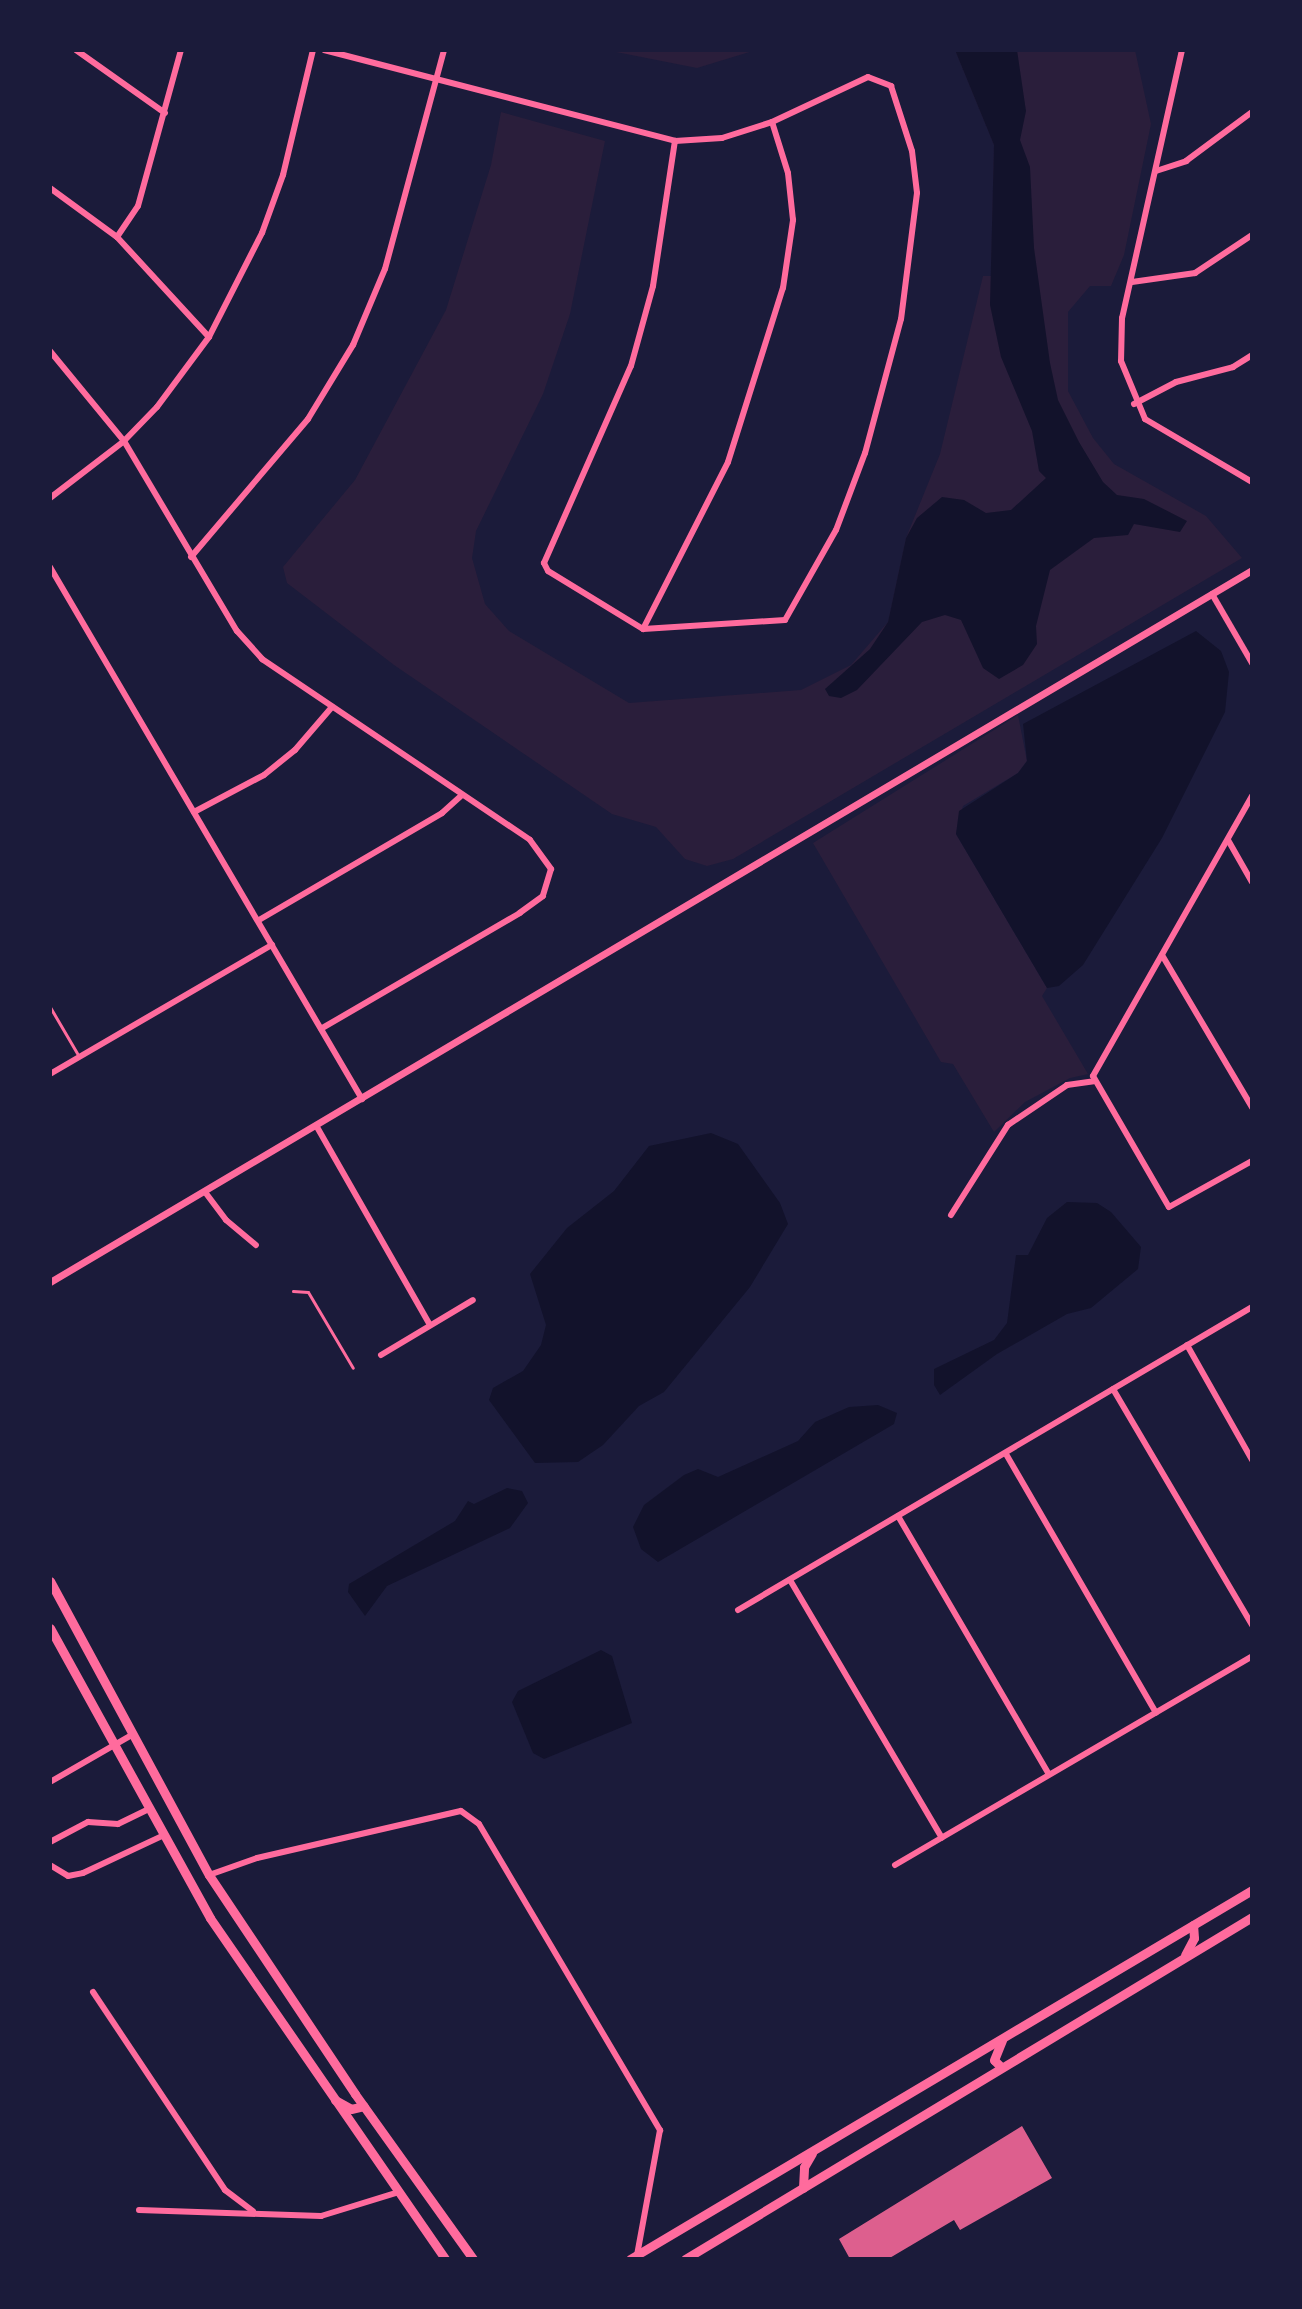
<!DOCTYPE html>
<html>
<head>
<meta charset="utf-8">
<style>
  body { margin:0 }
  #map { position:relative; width:1302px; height:2309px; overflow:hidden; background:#1b1b3a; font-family:"Archivo Narrow",sans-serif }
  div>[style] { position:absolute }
  .green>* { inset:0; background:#2a1e3b }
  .water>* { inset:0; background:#12122b }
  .building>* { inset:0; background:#dd5f8e }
  .service>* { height:3px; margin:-1.5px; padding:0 1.5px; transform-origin:1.5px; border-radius:1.5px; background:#ff6b9d }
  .minor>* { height:6px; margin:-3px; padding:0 3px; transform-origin:3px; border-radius:3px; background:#ff6b9d }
  .tertiary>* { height:7px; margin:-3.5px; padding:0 3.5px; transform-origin:3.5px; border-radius:3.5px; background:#ff6b9d }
  .primary>* { height:9px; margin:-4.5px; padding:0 4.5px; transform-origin:4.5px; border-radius:4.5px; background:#ff6b9d }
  span { translate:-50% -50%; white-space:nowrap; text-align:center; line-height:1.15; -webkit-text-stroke:7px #1b1b3a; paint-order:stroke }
  .frame { position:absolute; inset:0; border:52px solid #1b1b3a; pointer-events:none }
</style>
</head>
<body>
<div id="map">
  <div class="green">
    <div style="clip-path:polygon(606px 50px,756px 50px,697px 68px)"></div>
    <div style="clip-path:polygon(955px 50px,1135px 50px,1151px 124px,1124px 255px,1111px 286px,1090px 286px,1068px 312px,1068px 391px,1093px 438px,1114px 464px,1206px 516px,1242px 558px,733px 859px,707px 866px,685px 859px,656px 827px,612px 814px,394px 665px,287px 583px,283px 567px,355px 480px,446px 310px,491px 165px,501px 112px,605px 141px,570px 314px,543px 394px,476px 531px,472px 558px,485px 604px,509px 631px,629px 703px,801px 690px,851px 665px,888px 622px,906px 538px,940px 454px,983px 276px,991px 276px,994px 145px)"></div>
    <div style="clip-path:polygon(1018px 715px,1027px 761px,1018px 773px,963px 806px,956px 834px,1047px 988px,1042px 996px,1088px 1074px,1070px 1078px,1025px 1102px,994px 1132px,953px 1064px,941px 1062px,813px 843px)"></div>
  </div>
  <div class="water">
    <div style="clip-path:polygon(955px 50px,1017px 50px,1026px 111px,1020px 140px,1030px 167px,1034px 248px,1050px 363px,1058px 400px,1079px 442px,1103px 482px,1117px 495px,1144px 499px,1187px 521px,1180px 532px,1134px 524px,1128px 535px,1094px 538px,1050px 570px,1036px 626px,1037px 644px,1023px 665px,999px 679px,983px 668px,961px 620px,945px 615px,922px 622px,857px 690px,841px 698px,829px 696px,825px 689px,870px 649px,888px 622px,906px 538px,917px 518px,942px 497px,964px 500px,986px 513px,1011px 510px,1046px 478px,1039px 471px,1032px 431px,1001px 357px,990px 305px,994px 145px)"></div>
    <div style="clip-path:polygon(1196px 631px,1221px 651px,1229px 672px,1225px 712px,1162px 838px,1083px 965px,1059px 986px,1047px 988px,956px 834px,959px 811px,1018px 773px,1027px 761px,1023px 724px)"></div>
    <div style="clip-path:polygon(711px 1133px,738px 1144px,780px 1203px,788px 1224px,750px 1287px,664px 1392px,639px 1406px,603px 1445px,578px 1462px,535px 1463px,489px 1400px,493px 1388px,523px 1371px,541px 1345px,546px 1325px,530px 1274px,567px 1228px,614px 1191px,649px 1146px)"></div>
    <div style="clip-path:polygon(1067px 1202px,1097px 1203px,1111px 1212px,1141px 1247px,1138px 1269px,1091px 1308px,1067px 1314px,997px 1354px,940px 1395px,934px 1385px,934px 1369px,994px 1340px,1007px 1323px,1016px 1255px,1028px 1255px,1047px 1218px)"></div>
    <div style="clip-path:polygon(878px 1405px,897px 1413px,894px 1424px,658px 1562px,641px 1549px,633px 1527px,644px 1505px,684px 1475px,698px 1469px,718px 1477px,798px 1441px,815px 1422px,849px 1407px)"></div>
    <div style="clip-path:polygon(507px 1488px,522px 1491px,528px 1503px,510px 1528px,387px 1586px,365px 1616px,348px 1592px,349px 1584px,455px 1521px,468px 1501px,474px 1504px)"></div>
    <div style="clip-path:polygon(601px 1650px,612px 1656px,632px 1723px,544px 1759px,533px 1753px,512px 1702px,518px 1691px)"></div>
  </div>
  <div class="building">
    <div style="clip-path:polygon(1022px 2126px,1052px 2178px,960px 2230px,954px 2220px,888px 2259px,850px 2259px,839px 2239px)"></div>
  </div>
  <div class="service">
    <div style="left:50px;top:1007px;width:56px;rotate:59.7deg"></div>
    <div style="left:293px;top:1291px;width:15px;rotate:4deg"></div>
    <div style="left:308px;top:1292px;width:88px;rotate:59.4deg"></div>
  </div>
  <div class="minor">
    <div style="left:76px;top:50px;width:109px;rotate:35.3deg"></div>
    <div style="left:324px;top:50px;width:363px;rotate:14.5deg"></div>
    <div style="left:675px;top:141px;width:47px;rotate:-3.7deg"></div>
    <div style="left:722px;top:138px;width:52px;rotate:-17.7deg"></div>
    <div style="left:772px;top:122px;width:106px;rotate:-25.1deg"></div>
    <div style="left:868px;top:77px;width:25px;rotate:21deg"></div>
    <div style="left:891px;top:86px;width:68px;rotate:72.1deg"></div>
    <div style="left:912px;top:151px;width:42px;rotate:83.2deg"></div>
    <div style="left:917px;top:193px;width:127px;rotate:97.2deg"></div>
    <div style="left:901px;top:319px;width:139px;rotate:105deg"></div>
    <div style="left:865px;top:453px;width:82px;rotate:110.6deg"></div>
    <div style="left:836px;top:530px;width:103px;rotate:119.5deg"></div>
    <div style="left:785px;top:620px;width:142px;rotate:176.4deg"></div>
    <div style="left:643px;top:629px;width:111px;rotate:-148.6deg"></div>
    <div style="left:548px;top:571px;width:9px;rotate:-117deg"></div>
    <div style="left:544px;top:563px;width:215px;rotate:-66.2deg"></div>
    <div style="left:631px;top:366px;width:83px;rotate:-74.6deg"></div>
    <div style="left:653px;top:286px;width:147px;rotate:-81.4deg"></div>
    <div style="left:1182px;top:50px;width:275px;rotate:102.6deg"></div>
    <div style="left:1122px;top:318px;width:43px;rotate:91.3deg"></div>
    <div style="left:1121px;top:361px;width:63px;rotate:67.5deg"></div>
    <div style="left:1145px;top:419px;width:124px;rotate:30.5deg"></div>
    <div style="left:1156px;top:171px;width:32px;rotate:-18deg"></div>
    <div style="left:1186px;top:161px;width:82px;rotate:-36.6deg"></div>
    <div style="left:50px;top:188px;width:83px;rotate:36.2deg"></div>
    <div style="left:117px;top:237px;width:136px;rotate:47.4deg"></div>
    <div style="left:117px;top:237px;width:37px;rotate:-56deg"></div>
    <div style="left:138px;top:206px;width:162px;rotate:-74.6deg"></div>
    <div style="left:1132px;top:282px;width:64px;rotate:-8.1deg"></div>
    <div style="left:1195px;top:273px;width:69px;rotate:-33.7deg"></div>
    <div style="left:50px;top:351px;width:117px;rotate:50.6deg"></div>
    <div style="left:124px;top:441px;width:221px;rotate:59.3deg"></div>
    <div style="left:237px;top:631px;width:38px;rotate:48deg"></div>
    <div style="left:262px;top:659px;width:323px;rotate:34deg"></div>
    <div style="left:530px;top:840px;width:36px;rotate:54deg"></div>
    <div style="left:551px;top:869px;width:28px;rotate:107deg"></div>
    <div style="left:543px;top:896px;width:29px;rotate:144deg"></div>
    <div style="left:520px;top:913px;width:230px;rotate:149.8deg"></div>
    <div style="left:1134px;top:404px;width:47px;rotate:-27.6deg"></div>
    <div style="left:1176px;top:382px;width:59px;rotate:-14.7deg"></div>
    <div style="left:1233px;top:367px;width:22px;rotate:-32deg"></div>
    <div style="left:50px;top:498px;width:93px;rotate:-37.6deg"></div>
    <div style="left:124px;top:441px;width:47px;rotate:-45.9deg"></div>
    <div style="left:157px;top:407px;width:87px;rotate:-53.4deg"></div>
    <div style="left:209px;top:337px;width:117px;rotate:-63deg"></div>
    <div style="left:262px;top:233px;width:62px;rotate:-70.1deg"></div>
    <div style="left:283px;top:175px;width:129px;rotate:-76.5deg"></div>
    <div style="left:191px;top:557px;width:181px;rotate:-49.7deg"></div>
    <div style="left:308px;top:419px;width:87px;rotate:-58.7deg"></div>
    <div style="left:353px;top:345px;width:82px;rotate:-67.2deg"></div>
    <div style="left:385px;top:269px;width:227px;rotate:-74.9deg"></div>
    <div style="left:50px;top:567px;width:617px;rotate:59.61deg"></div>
    <div style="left:1212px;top:594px;width:80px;rotate:59.9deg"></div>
    <div style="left:643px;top:629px;width:187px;rotate:-63deg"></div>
    <div style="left:728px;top:462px;width:182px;rotate:-72.5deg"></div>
    <div style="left:783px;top:288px;width:69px;rotate:-81.6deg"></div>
    <div style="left:793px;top:220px;width:47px;rotate:-96.1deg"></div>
    <div style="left:788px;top:173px;width:53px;rotate:-107.4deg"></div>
    <div style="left:1252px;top:796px;width:322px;rotate:119.6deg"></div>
    <div style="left:1093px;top:1076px;width:151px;rotate:59.9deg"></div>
    <div style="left:1169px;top:1207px;width:95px;rotate:-29deg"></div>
    <div style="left:194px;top:812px;width:79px;rotate:-27.9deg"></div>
    <div style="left:264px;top:775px;width:40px;rotate:-39deg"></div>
    <div style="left:295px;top:750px;width:57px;rotate:-49.3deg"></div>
    <div style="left:1228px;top:840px;width:48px;rotate:60.3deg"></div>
    <div style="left:259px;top:920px;width:212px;rotate:-30.3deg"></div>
    <div style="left:442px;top:813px;width:25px;rotate:-42deg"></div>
    <div style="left:1162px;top:955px;width:177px;rotate:59.4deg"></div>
    <div style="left:50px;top:1074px;width:257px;rotate:-30.2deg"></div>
    <div style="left:317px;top:1127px;width:228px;rotate:60.3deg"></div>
    <div style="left:205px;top:1192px;width:35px;rotate:53deg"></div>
    <div style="left:226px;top:1220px;width:39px;rotate:40deg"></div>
    <div style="left:951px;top:1215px;width:107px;rotate:-57.7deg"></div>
    <div style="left:1008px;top:1125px;width:71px;rotate:-34.1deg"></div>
    <div style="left:1067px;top:1085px;width:27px;rotate:-8deg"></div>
    <div style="left:1187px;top:1345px;width:132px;rotate:60.5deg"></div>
    <div style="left:381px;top:1355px;width:107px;rotate:-30.9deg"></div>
    <div style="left:1113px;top:1389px;width:274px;rotate:59.5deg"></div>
    <div style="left:1006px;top:1454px;width:299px;rotate:59.9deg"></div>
    <div style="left:898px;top:1516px;width:299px;rotate:59.7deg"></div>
    <div style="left:790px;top:1580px;width:299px;rotate:59.5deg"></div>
    <div style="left:738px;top:1610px;width:597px;rotate:-30.52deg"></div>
    <div style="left:50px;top:1782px;width:92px;rotate:-29.9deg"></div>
    <div style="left:50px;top:1842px;width:43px;rotate:-27.8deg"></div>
    <div style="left:88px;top:1822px;width:30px;rotate:4deg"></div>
    <div style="left:118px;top:1824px;width:32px;rotate:-26deg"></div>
    <div style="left:50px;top:1865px;width:21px;rotate:31deg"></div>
    <div style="left:68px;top:1876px;width:15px;rotate:-11deg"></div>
    <div style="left:83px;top:1873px;width:87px;rotate:-25.1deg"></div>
    <div style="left:895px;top:1865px;width:414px;rotate:-30.3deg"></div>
    <div style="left:209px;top:1875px;width:51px;rotate:-19.5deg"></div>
    <div style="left:257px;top:1858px;width:209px;rotate:-13deg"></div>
    <div style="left:461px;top:1811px;width:22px;rotate:36deg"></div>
    <div style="left:479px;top:1824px;width:356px;rotate:59.4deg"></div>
    <div style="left:660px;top:2130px;width:127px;rotate:100.4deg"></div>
    <div style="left:93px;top:1992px;width:238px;rotate:56.3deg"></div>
    <div style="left:225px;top:2190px;width:35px;rotate:37deg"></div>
    <div style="left:139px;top:2210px;width:182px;rotate:1.9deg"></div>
    <div style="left:321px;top:2216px;width:82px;rotate:-17.1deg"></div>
  </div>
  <div class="tertiary">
    <div style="left:50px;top:1282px;width:1397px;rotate:-30.64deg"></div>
  </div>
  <div class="primary">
    <div style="left:50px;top:1581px;width:334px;rotate:61.6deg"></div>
    <div style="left:209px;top:1875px;width:263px;rotate:56.3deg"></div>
    <div style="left:355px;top:2094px;width:203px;rotate:54.4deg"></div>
    <div style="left:50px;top:1628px;width:331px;rotate:61.1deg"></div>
    <div style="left:210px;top:1918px;width:414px;rotate:55.4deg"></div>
    <div style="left:1185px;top:1955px;width:19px;rotate:-62deg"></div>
    <div style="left:1194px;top:1938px;width:13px;rotate:-94deg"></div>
    <div style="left:1000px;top:2066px;width:8px;rotate:-135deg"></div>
    <div style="left:994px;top:2060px;width:22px;rotate:-68deg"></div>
    <div style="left:335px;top:2100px;width:18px;rotate:29deg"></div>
    <div style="left:351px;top:2109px;width:13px;rotate:-13deg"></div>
    <div style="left:803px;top:2188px;width:21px;rotate:-87deg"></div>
    <div style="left:804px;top:2167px;width:16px;rotate:-60deg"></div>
    <div style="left:630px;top:2259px;width:723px;rotate:-30.68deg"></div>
    <div style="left:685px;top:2259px;width:662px;rotate:-31.1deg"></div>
  </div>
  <div class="frame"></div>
</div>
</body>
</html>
